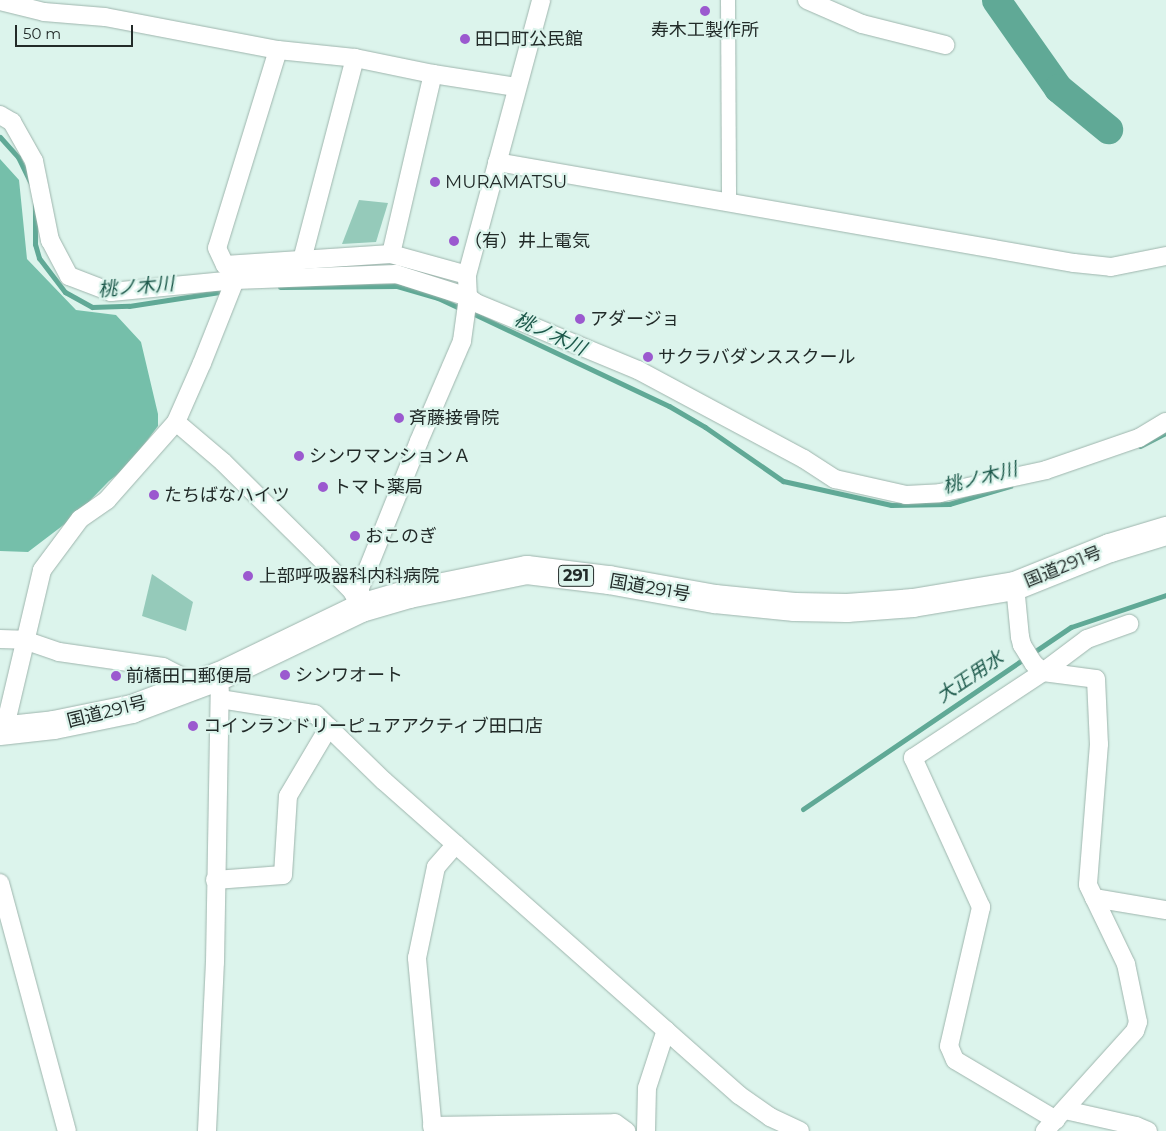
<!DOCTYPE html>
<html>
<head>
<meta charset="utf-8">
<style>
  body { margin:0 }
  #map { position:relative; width:1166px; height:1131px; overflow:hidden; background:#dcf4ec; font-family:Montserrat,"Noto Sans JP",sans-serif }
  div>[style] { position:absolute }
  .green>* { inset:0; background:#95caba }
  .forest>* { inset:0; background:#75bfaa }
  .stream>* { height:5px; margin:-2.5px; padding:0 2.5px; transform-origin:2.5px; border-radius:2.5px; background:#60a996 }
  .river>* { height:29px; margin:-14.5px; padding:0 14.5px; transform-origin:14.5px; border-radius:14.5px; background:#60a996 }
  .roads { filter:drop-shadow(0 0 1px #9eb5ad) drop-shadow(0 0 1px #9eb5ad) }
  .pedestrian>* { height:14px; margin:-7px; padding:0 7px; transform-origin:7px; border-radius:7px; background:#fff }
  .minor>* { height:18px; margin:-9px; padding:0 9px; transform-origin:9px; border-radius:9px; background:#fff }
  .trunk>* { height:28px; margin:-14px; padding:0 14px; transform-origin:14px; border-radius:14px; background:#fff }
  .dots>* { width:14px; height:14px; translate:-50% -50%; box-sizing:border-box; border:2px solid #dcf4ec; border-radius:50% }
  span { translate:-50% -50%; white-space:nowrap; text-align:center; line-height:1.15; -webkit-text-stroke:4.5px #dcf4ec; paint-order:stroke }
  .shield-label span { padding:1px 4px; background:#dcf4ec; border:1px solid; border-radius:4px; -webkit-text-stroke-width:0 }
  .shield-label { font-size:16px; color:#222b29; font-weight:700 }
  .poi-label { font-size:18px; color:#222b29 }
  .left { translate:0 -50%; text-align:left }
  .street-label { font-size:18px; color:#222b29 }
  .water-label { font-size:19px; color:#1d594b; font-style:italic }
  .scale { position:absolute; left:15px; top:25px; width:118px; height:22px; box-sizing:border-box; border:2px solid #222b29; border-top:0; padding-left:6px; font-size:15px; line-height:18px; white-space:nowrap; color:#222b29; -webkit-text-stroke:4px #dcf4ec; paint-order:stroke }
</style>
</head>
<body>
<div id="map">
  <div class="green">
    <div style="clip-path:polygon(359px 200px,388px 203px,376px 242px,342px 244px)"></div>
    <div style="clip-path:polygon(152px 574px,193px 602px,186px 631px,142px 616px)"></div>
  </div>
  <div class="forest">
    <div style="clip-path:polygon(0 159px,19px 180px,27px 259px,76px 310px,116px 315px,141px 342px,158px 414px,158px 426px,127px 467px,109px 481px,74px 517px,28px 552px,0 551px)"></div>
  </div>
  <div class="stream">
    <div style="left:0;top:137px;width:27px;rotate:48deg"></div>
    <div style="left:18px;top:157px;width:30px;rotate:64deg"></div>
    <div style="left:35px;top:204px;width:40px;rotate:90deg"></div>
    <div style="left:35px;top:244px;width:15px;rotate:74deg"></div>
    <div style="left:39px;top:258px;width:43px;rotate:52.6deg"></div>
    <div style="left:65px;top:292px;width:31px;rotate:29deg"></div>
    <div style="left:92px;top:307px;width:37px;rotate:-2deg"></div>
    <div style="left:129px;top:306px;width:98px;rotate:-8.8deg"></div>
    <div style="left:280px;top:287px;width:117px;rotate:-0.5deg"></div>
    <div style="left:397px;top:286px;width:43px;rotate:16.3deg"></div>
    <div style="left:438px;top:298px;width:26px;rotate:25deg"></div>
    <div style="left:470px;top:312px;width:220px;rotate:25.3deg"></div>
    <div style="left:669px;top:406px;width:42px;rotate:30.3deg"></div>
    <div style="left:705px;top:427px;width:95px;rotate:34.7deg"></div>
    <div style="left:783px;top:481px;width:111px;rotate:12.5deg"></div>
    <div style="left:891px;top:505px;width:58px;rotate:-1deg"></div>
    <div style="left:949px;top:504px;width:64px;rotate:-16.4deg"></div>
    <div style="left:1140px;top:446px;width:29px;rotate:-27deg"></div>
    <div style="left:803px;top:809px;width:324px;rotate:-34.2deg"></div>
    <div style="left:1071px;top:627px;width:100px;rotate:-18.6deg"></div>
  </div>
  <div class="river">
    <div style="left:996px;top:0;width:108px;rotate:54.8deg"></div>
    <div style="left:1058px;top:88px;width:65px;rotate:39.4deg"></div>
  </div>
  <div class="roads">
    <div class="pedestrian">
      <div style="left:728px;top:0;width:202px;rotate:89.7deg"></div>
    </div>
    <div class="minor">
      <div style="left:807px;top:0;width:60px;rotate:23.6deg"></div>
      <div style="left:862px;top:24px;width:86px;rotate:14.2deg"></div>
      <div style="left:0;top:1px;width:45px;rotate:14deg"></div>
      <div style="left:44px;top:12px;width:61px;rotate:4.7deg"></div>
      <div style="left:105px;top:17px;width:176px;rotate:10.8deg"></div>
      <div style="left:278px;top:50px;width:77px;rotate:5.9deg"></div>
      <div style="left:355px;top:58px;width:80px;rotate:11.6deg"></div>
      <div style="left:433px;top:74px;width:84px;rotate:8.9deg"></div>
      <div style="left:278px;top:50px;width:207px;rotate:107.1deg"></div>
      <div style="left:217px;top:248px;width:19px;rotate:65deg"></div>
      <div style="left:225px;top:265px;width:166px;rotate:-3.8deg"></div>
      <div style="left:391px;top:254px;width:79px;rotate:15.4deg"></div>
      <div style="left:0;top:115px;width:14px;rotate:30deg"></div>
      <div style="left:12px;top:122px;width:45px;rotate:60.6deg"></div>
      <div style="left:34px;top:161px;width:81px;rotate:78.6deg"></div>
      <div style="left:50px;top:240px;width:41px;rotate:62.2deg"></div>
      <div style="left:69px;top:276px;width:45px;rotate:20.9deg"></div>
      <div style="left:111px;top:292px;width:125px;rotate:-5.5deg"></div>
      <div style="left:235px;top:280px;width:161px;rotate:-2.1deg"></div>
      <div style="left:396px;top:274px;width:76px;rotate:17.7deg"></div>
      <div style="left:468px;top:297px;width:10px;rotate:37deg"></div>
      <div style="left:476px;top:303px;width:175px;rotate:22.5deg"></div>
      <div style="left:638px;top:370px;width:188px;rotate:28.2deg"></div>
      <div style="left:804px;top:459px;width:37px;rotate:33deg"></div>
      <div style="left:835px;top:479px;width:73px;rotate:12.7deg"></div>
      <div style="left:906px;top:495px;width:34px;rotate:-3deg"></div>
      <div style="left:940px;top:493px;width:108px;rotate:-12.2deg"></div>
      <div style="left:1046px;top:470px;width:98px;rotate:-19deg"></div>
      <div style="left:1139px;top:438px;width:31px;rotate:-31deg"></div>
      <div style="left:497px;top:162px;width:586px;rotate:9.93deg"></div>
      <div style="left:1074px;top:263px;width:37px;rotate:6deg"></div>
      <div style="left:1111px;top:267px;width:56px;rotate:-11.3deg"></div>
      <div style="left:391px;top:254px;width:185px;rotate:-76.9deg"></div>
      <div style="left:302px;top:260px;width:209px;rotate:-75.3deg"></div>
      <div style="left:176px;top:422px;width:62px;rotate:40.4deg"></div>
      <div style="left:223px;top:462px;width:131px;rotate:44.7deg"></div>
      <div style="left:316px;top:554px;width:52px;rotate:45.8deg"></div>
      <div style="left:352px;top:591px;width:18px;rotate:63deg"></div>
      <div style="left:1015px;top:586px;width:51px;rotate:84.4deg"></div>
      <div style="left:1020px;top:637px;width:8px;rotate:76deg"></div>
      <div style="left:1022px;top:645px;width:22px;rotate:58deg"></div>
      <div style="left:1034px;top:664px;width:12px;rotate:42deg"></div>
      <div style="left:1043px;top:672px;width:53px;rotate:7.5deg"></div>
      <div style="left:1096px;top:679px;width:65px;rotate:87.4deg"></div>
      <div style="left:1099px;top:744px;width:141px;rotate:94.5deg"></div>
      <div style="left:1088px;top:885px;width:88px;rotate:64.3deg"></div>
      <div style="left:1126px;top:964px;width:59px;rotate:78.3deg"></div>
      <div style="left:1138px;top:1022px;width:9px;rotate:108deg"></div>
      <div style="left:1135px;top:1031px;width:135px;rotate:132deg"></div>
      <div style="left:361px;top:608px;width:20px;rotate:-93deg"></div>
      <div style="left:360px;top:588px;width:158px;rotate:-68.1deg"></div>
      <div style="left:419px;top:441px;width:109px;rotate:-66.7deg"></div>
      <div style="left:462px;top:341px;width:44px;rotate:-82.2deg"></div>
      <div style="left:468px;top:297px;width:22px;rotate:-93deg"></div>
      <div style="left:467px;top:275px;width:285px;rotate:-74.9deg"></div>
      <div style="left:0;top:639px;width:24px;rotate:2deg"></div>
      <div style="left:24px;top:640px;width:37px;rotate:19deg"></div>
      <div style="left:59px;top:652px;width:105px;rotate:8.2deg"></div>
      <div style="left:163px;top:667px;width:22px;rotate:27deg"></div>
      <div style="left:183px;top:677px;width:14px;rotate:54deg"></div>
      <div style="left:220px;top:699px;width:96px;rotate:9deg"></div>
      <div style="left:315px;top:714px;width:96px;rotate:44.2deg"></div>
      <div style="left:384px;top:781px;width:474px;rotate:41.5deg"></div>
      <div style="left:739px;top:1095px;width:38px;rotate:35deg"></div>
      <div style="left:770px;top:1117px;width:33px;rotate:25deg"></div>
      <div style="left:4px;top:731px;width:165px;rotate:-76.7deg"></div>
      <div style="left:42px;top:570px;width:64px;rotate:-53.3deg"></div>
      <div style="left:80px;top:519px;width:33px;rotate:-35deg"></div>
      <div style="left:107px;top:500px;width:104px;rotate:-48.5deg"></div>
      <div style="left:176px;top:422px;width:64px;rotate:-66.2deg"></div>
      <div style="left:202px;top:363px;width:89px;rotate:-68.3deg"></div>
      <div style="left:215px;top:880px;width:68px;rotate:-4.2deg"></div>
      <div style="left:283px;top:875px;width:79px;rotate:-86.4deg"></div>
      <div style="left:288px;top:796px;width:80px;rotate:-59.3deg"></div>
      <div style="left:0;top:883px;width:257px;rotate:74.9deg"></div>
      <div style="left:1094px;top:898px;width:73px;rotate:9.5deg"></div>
      <div style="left:1065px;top:1110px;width:73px;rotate:12.7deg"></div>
      <div style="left:1136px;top:1126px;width:13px;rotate:23deg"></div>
      <div style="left:1056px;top:1120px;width:117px;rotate:-149.3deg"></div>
      <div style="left:955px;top:1060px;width:15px;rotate:-113deg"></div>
      <div style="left:949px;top:1046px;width:143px;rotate:-77deg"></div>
      <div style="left:981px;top:907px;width:164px;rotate:-114.5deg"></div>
      <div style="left:913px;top:758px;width:156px;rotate:-33.5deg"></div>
      <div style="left:1043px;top:672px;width:55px;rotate:-36.9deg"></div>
      <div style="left:1087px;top:639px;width:45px;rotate:-19.7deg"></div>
      <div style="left:432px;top:1126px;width:183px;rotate:-0.9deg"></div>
      <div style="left:615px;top:1123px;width:14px;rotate:36deg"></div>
      <div style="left:207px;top:1131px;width:169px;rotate:-87.3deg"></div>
      <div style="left:215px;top:962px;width:273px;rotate:-89deg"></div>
      <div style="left:433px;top:1131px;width:174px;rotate:-95.3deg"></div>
      <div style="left:417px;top:958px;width:93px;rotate:-78.2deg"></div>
      <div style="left:436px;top:867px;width:30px;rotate:-49deg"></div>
      <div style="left:646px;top:1131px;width:43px;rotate:-88.7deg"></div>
      <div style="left:647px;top:1088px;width:61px;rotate:-71.9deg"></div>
    </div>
    <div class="trunk">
      <div style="left:0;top:731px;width:54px;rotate:-6.3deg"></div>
      <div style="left:54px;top:725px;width:80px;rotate:-11.6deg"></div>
      <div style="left:132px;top:709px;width:94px;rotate:-20.6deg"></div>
      <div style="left:220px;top:676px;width:157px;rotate:-25.7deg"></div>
      <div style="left:361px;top:608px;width:50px;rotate:-16.3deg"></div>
      <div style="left:409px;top:594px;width:120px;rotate:-11.5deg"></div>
      <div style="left:527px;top:570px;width:83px;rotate:7deg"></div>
      <div style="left:609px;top:580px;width:108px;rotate:10.2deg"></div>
      <div style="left:715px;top:599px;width:80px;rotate:5.7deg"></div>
      <div style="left:795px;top:607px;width:52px;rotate:1.1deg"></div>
      <div style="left:847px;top:608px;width:66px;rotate:-4.3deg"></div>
      <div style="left:913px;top:603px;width:103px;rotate:-9.5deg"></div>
      <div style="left:1015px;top:586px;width:102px;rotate:-21.8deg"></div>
      <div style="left:1110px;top:548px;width:59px;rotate:-16.9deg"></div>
    </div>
  </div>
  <div class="dots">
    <div style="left:705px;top:11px;background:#9b59cf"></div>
    <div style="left:465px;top:39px;background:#9b59cf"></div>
    <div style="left:435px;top:182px;background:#9b59cf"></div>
    <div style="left:454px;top:241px;background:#9b59cf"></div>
    <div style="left:580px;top:319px;background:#9b59cf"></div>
    <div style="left:648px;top:357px;background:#9b59cf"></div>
    <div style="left:399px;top:418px;background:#9b59cf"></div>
    <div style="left:299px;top:456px;background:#9b59cf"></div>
    <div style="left:323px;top:487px;background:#9b59cf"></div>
    <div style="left:154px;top:495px;background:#9b59cf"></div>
    <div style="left:355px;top:536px;background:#9b59cf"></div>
    <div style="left:248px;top:576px;background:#9b59cf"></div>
    <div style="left:285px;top:675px;background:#9b59cf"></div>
    <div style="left:116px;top:676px;background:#9b59cf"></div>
    <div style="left:193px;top:726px;background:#9b59cf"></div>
  </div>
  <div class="shield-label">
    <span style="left:576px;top:576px">291</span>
  </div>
  <div class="poi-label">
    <span style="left:705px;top:30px">寿木工製作所</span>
    <span class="left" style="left:475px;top:39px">田口町公民館</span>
    <span class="left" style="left:445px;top:182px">MURAMATSU</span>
    <span class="left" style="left:464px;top:241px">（有）井上電気</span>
    <span class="left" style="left:590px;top:319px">アダージョ</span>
    <span class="left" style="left:658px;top:357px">サクラバダンススクール</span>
    <span class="left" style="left:409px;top:418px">斉藤接骨院</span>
    <span class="left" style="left:309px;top:456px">シンワマンションＡ</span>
    <span class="left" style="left:333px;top:487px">トマト薬局</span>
    <span class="left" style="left:164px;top:495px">たちばなハイツ</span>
    <span class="left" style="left:365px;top:536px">おこのぎ</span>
    <span class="left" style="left:259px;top:576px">上部呼吸器科内科病院</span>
    <span class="left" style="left:295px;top:675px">シンワオート</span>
    <span class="left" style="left:126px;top:676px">前橋田口郵便局</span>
    <span class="left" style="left:203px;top:726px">コインランドリーピュアアクティブ田口店</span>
  </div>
  <div class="street-label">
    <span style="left:1063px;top:567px;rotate:-22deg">国道291号</span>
    <span style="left:650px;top:588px;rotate:10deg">国道291号</span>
    <span style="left:107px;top:712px;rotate:-14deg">国道291号</span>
  </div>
  <div class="water-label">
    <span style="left:136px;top:287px;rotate:-5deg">桃ノ木川</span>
    <span style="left:550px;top:334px;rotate:25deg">桃ノ木川</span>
    <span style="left:980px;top:478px;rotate:-14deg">桃ノ木川</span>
    <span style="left:970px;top:677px;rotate:-34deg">大正用水</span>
  </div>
  <div class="scale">50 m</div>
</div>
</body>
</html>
